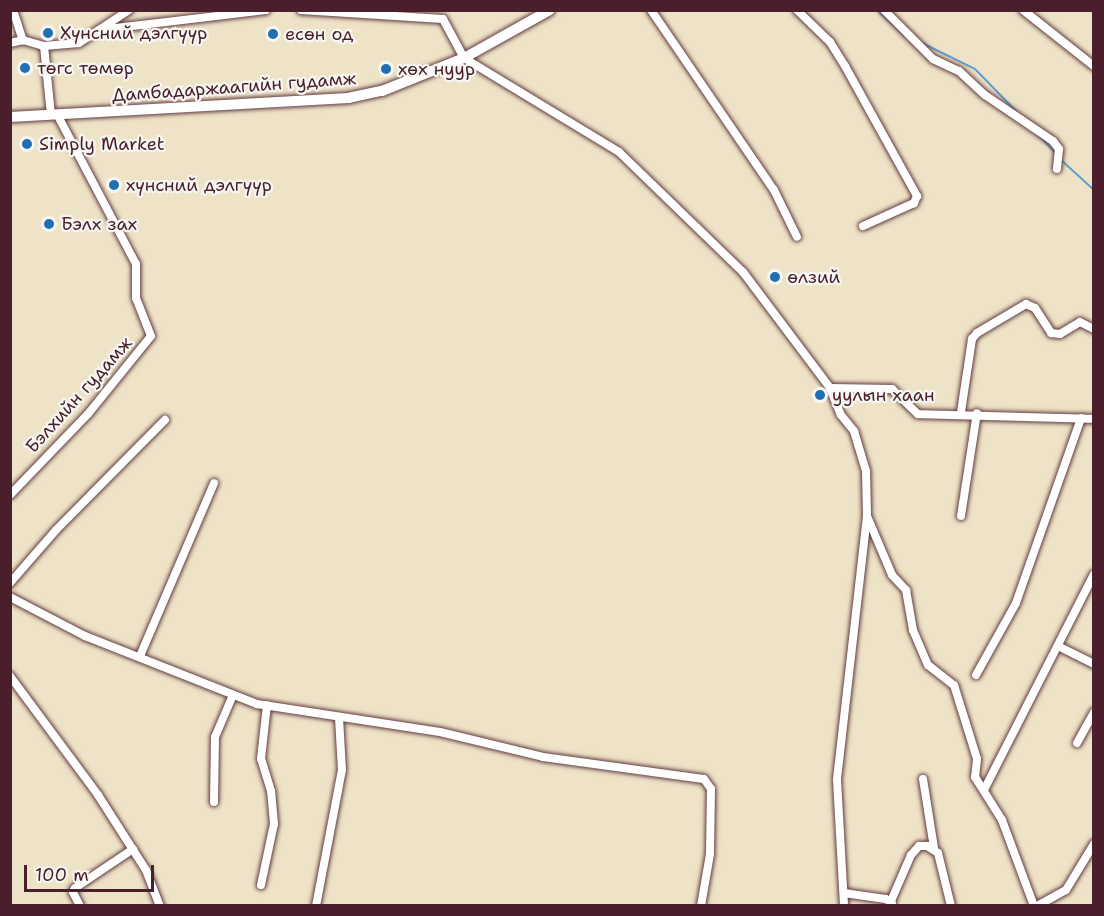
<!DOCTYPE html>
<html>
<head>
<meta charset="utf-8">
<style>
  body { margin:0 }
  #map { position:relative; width:1104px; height:916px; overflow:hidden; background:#eee3c6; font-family:"Shantell Sans",sans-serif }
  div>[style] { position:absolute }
  .stream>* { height:2px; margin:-1px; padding:0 1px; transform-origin:1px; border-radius:1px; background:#609fd2 }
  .roads { filter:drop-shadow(0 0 2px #633c42) drop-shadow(0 0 2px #633c42) }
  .minor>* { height:8px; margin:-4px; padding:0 4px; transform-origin:4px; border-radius:4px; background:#fff }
  .major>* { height:10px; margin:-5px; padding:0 5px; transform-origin:5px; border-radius:5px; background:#fff }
  .dots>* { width:16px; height:16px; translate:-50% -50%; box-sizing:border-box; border:3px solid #f6f6f2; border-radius:50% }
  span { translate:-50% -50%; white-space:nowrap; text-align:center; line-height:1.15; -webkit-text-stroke:4.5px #f6f6f2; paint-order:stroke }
  .poi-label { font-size:18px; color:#4a1f2b }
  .left { translate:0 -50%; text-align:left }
  .street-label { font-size:18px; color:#4a1f2b }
  .frame { position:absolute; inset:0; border:12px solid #4a1f2b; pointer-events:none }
  .scale { position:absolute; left:24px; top:865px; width:130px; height:27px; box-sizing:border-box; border:3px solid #4a1f2b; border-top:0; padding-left:8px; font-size:18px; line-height:21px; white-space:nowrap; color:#4a1f2b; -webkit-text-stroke:4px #f6f6f2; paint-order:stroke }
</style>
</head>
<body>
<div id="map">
  <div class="stream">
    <div style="left:877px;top:10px;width:37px;rotate:43deg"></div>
    <div style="left:920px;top:42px;width:61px;rotate:26.1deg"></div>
    <div style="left:975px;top:69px;width:59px;rotate:45.7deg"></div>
    <div style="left:1038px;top:135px;width:28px;rotate:46deg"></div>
    <div style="left:1060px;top:159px;width:46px;rotate:42.4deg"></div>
  </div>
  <div class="roads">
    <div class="minor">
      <div style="left:13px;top:10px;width:32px;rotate:72deg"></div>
      <div style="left:23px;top:40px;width:22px;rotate:16deg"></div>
      <div style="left:44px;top:46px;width:69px;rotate:84.2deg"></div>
      <div style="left:301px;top:10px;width:142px;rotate:3.6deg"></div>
      <div style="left:443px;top:19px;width:44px;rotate:61.7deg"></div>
      <div style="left:464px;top:58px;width:181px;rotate:31.2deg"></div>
      <div style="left:619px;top:152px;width:173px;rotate:44.1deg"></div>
      <div style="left:743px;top:272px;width:145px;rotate:53.1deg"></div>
      <div style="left:830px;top:388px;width:29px;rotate:68deg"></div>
      <div style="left:841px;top:415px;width:21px;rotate:51deg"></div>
      <div style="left:854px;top:431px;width:42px;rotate:73.3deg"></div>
      <div style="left:866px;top:471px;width:45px;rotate:88.7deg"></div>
      <div style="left:867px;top:516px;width:266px;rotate:96.5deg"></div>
      <div style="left:837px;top:780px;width:126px;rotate:86.8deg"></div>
      <div style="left:651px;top:10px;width:218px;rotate:55.7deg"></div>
      <div style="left:774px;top:190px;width:52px;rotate:63.9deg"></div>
      <div style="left:797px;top:10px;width:46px;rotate:44.1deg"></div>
      <div style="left:830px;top:42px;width:28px;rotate:58deg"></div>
      <div style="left:845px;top:66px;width:149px;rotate:61deg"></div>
      <div style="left:917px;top:196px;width:8px;rotate:113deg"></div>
      <div style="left:914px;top:203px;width:56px;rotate:155.7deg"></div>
      <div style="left:884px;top:10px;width:69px;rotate:45deg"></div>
      <div style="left:933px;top:59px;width:29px;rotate:25deg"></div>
      <div style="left:959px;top:71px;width:35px;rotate:43deg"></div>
      <div style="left:985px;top:95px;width:82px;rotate:34.1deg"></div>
      <div style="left:1053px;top:141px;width:10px;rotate:53deg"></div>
      <div style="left:1059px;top:149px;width:20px;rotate:96deg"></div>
      <div style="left:1023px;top:10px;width:90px;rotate:38.3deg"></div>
      <div style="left:99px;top:30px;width:168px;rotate:-6.8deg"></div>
      <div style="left:10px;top:43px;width:13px;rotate:-13deg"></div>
      <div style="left:44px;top:46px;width:35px;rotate:-5deg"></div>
      <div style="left:79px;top:43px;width:60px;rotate:-33.4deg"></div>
      <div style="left:830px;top:388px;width:62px;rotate:0.9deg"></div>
      <div style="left:892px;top:389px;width:36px;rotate:44deg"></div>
      <div style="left:918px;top:414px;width:176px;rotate:1.6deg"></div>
      <div style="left:961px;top:412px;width:74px;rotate:-81.4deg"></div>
      <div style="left:972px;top:339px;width:8px;rotate:-50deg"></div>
      <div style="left:977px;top:333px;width:57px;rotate:-30.6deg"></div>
      <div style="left:1026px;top:304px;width:10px;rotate:24deg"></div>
      <div style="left:1035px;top:308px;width:30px;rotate:57deg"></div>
      <div style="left:1051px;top:333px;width:9px;rotate:6deg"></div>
      <div style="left:1060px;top:334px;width:23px;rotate:-31deg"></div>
      <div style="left:1080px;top:322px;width:16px;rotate:27deg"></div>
      <div style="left:10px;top:495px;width:112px;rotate:-46.1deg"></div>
      <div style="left:88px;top:414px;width:100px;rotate:-51.1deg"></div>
      <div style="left:151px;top:336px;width:41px;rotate:-111.5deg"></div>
      <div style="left:136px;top:298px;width:34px;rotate:-90deg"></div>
      <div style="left:136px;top:264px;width:170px;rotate:-117.8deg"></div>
      <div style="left:867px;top:516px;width:64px;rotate:67deg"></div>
      <div style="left:892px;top:575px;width:21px;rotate:47deg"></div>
      <div style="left:906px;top:590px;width:41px;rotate:80.1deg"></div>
      <div style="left:913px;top:630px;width:38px;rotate:67deg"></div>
      <div style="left:928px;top:665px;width:33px;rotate:38deg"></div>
      <div style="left:954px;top:685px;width:77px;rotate:72.7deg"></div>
      <div style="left:977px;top:759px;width:18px;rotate:96deg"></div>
      <div style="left:975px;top:777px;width:51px;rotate:57.9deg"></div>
      <div style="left:1002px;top:820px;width:92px;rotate:69.6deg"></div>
      <div style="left:961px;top:516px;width:104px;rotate:-81.2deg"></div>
      <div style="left:10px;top:583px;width:70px;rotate:-49deg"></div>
      <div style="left:56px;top:530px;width:155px;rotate:-45.3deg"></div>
      <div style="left:10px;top:597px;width:85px;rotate:27.5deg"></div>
      <div style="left:85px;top:636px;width:185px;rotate:21.6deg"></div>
      <div style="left:257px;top:704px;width:185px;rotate:8.7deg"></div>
      <div style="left:440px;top:732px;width:106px;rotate:13.6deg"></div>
      <div style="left:543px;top:757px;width:162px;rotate:7.8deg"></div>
      <div style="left:704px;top:779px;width:12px;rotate:55deg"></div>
      <div style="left:711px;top:789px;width:65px;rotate:90.9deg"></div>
      <div style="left:710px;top:854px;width:53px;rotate:99.8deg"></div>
      <div style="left:1058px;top:646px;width:40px;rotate:26.6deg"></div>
      <div style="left:140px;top:656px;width:188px;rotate:-66.8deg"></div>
      <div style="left:976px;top:675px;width:82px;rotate:-60.9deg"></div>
      <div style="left:1016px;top:603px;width:196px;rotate:-70.6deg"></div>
      <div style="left:10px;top:676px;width:148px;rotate:53.5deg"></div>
      <div style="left:98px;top:795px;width:89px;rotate:57.4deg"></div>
      <div style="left:146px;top:870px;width:39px;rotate:69deg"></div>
      <div style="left:1077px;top:743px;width:35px;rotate:-61deg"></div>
      <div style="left:923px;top:779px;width:70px;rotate:80.9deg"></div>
      <div style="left:984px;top:790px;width:242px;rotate:-63deg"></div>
      <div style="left:214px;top:802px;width:65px;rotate:-89.1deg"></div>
      <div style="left:215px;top:737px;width:46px;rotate:-66.8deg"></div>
      <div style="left:261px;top:885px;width:62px;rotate:-78deg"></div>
      <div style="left:274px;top:824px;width:33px;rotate:-95deg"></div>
      <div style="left:271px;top:791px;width:34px;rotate:-107deg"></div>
      <div style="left:261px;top:759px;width:54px;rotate:-83.7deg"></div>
      <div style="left:844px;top:893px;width:42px;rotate:8.1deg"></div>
      <div style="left:886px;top:899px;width:7px;rotate:34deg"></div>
      <div style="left:891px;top:901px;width:50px;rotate:-66.5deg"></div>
      <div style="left:911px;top:855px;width:12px;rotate:-48deg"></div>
      <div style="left:919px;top:846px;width:8px"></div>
      <div style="left:927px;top:846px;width:13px;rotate:32deg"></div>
      <div style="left:938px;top:853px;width:55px;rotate:76.2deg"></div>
      <div style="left:80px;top:906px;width:16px;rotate:-117deg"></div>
      <div style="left:73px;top:892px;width:4px;rotate:-63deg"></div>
      <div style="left:75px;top:888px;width:70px;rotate:-33.9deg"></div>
      <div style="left:316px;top:906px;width:138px;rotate:-79.2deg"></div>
      <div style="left:342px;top:770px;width:52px;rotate:-93.3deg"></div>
      <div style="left:1037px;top:906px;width:33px;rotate:-29deg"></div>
      <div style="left:1066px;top:890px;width:54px;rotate:-58.7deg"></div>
    </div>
    <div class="major">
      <div style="left:10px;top:117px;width:339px;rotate:-3.2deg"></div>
      <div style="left:348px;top:98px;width:35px;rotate:-12deg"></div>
      <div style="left:382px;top:91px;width:88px;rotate:-21.9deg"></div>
      <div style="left:464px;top:58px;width:98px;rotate:-29.2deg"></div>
    </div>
  </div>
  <div class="dots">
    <div style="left:48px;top:33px;background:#1f6fb2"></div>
    <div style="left:273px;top:34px;background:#1f6fb2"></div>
    <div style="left:25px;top:68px;background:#1f6fb2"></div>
    <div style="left:386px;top:69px;background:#1f6fb2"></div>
    <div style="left:27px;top:144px;background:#1f6fb2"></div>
    <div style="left:114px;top:185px;background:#1f6fb2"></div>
    <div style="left:49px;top:224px;background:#1f6fb2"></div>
    <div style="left:775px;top:277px;background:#1f6fb2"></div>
    <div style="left:820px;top:395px;background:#1f6fb2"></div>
  </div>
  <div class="poi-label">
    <span class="left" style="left:60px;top:33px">Хүнсний дэлгүүр</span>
    <span class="left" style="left:285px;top:34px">есөн од</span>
    <span class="left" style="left:37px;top:68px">төгс төмөр</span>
    <span class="left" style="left:398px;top:69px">хөх нуур</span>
    <span class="left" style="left:39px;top:144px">Simply Market</span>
    <span class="left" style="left:126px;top:185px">хүнсний дэлгүүр</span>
    <span class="left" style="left:61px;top:224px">Бэлх зах</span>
    <span class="left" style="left:787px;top:277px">өлзий</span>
    <span class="left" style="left:832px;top:395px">уулын хаан</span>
  </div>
  <div class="street-label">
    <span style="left:234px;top:87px;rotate:-4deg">Дамбадаржаагийн гудамж</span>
    <span style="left:79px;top:395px;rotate:-48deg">Бэлхийн гудамж</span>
  </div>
  <div class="frame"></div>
  <div class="scale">100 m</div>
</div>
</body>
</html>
